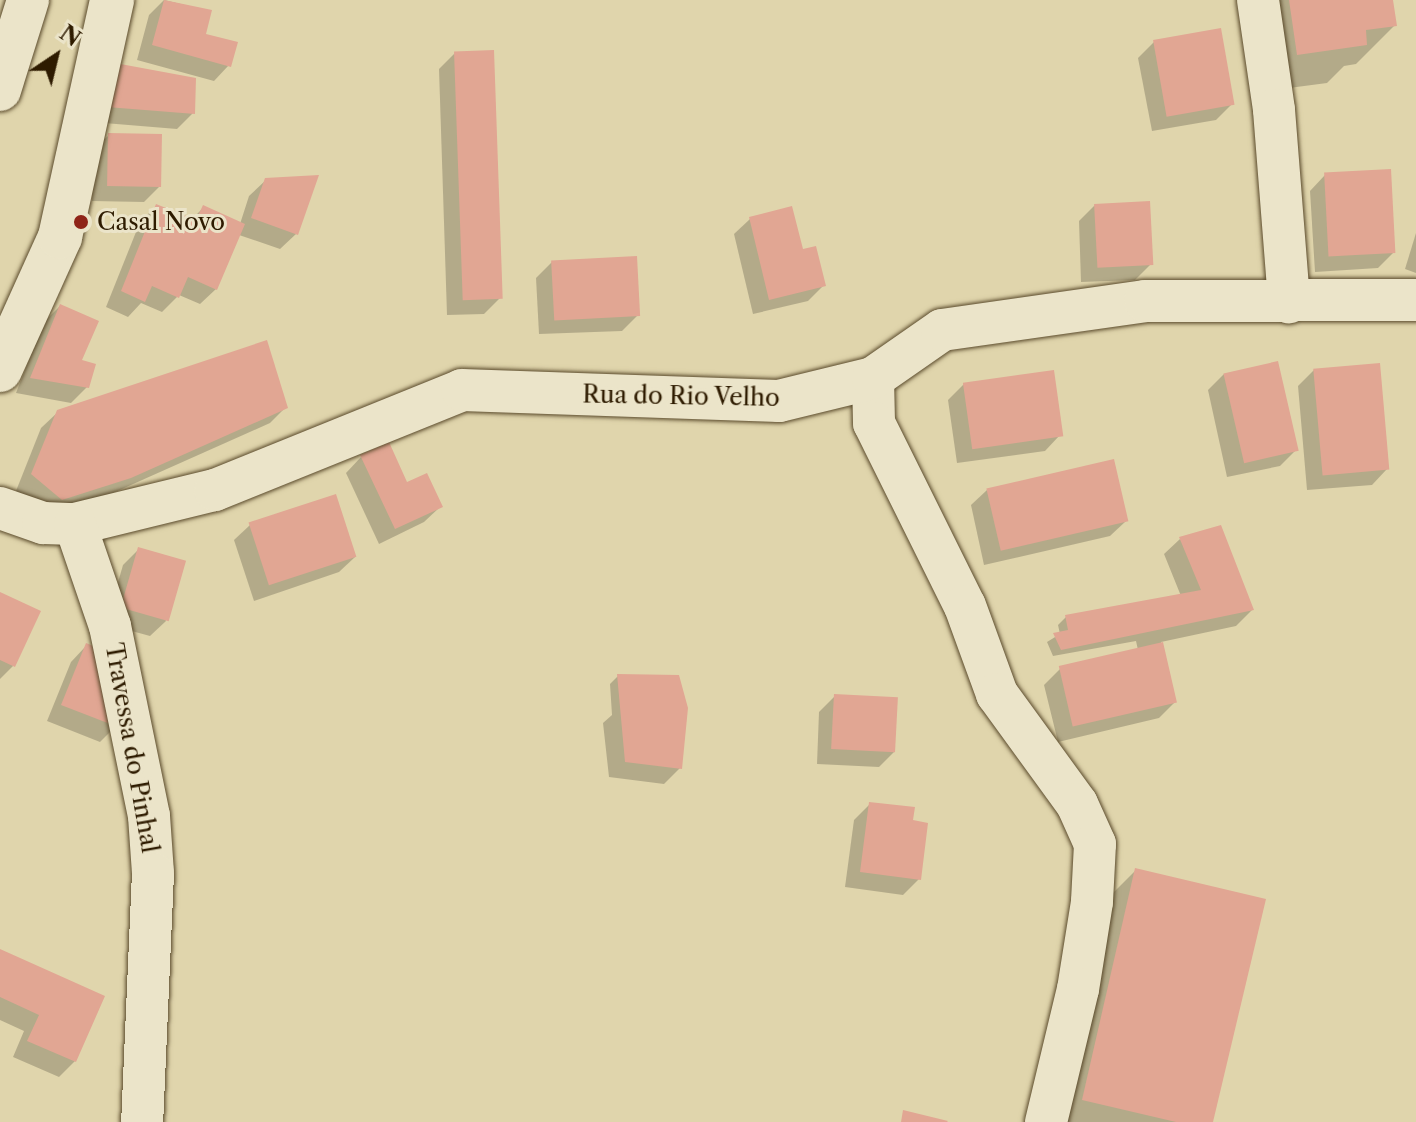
<!DOCTYPE html>
<html>
<head>
<meta charset="utf-8">
<style>
  body { margin:0 }
  #map { position:relative; width:1416px; height:1122px; overflow:hidden; background:#e0d5ac; font-family:"Libre Caslon Text",serif }
  div>[style] { position:absolute }
  .shadow>* { inset:0; background:#0003 }
  .building>* { inset:0; background:#e1a693; transform-origin:0 0 }
  .roads { filter:drop-shadow(0 0 2px #5a4a2b) drop-shadow(0 0 2px #5a4a2b) }
  .minor>* { height:42px; margin:-21px; padding:0 21px; transform-origin:21px; border-radius:21px; background:#ebe4c9 }
  .secondary>* { height:44px; margin:-22px; padding:0 22px; transform-origin:22px; border-radius:22px; background:#ebe4c9 }
  .dots>* { width:22px; height:22px; translate:-50% -50%; box-sizing:border-box; border:4px solid #ebe4c9; border-radius:50% }
  span { translate:-50% -50%; white-space:nowrap; text-align:center; line-height:1.15; -webkit-text-stroke:6px #ebe4c9; paint-order:stroke }
  .poi-label { font-size:24px; color:#2e1b00 }
  .left { translate:0 -50%; text-align:left }
  .street-label { font-size:24px; color:#2e1b00 }
  .north { position:absolute; left:16px; top:16px; width:80px; height:80px; -webkit-text-stroke:6px #ebe4c9; paint-order:stroke; rotate:35deg; font-size:22px; font-weight:700; line-height:32px; text-align:center; color:#2e1b00 }
  .north::after { content:''; display:block; margin:auto; width:28px; height:36px; background:#2e1b00; clip-path:polygon(50% 0,100% 100%,50% 72%,0 100%) }
</style>
</head>
<body>
<div id="map">
  <div class="shadow">
    <div style="clip-path:polygon(164px 0,210px 11px,204px 35px,229px 65px,214px 81px,137px 60px,149px 15px)"></div>
    <div style="clip-path:polygon(1245px 0,1391px 0,1395px 25px,1356px 64px,1344px 66px,1327px 83px,1259px 92px)"></div>
    <div style="clip-path:polygon(1154px 42px,1232px 104px,1216px 120px,1152px 131px,1138px 58px)"></div>
    <div style="clip-path:polygon(455px 53px,500px 298px,484px 314px,447px 315px,439px 69px)"></div>
    <div style="clip-path:polygon(100px 81px,193px 113px,177px 129px,92px 122px)"></div>
    <div style="clip-path:polygon(109px 135px,160px 186px,144px 202px,92px 201px,93px 150px)"></div>
    <div style="clip-path:polygon(1325px 175px,1394px 252px,1378px 268px,1315px 272px,1310px 191px)"></div>
    <div style="clip-path:polygon(266px 180px,296px 234px,280px 249px,239px 235px,216px 289px,200px 304px,179px 295px,162px 312px,141px 303px,128px 317px,106px 307px,140px 222px,156px 206px,191px 220px,204px 207px,240px 224px,249px 196px)"></div>
    <div style="clip-path:polygon(1095px 205px,1151px 264px,1135px 280px,1081px 282px,1079px 221px)"></div>
    <div style="clip-path:polygon(750px 219px,824px 285px,808px 301px,753px 314px,734px 234px)"></div>
    <div style="clip-path:polygon(1416px 233px,1416px 273px,1405px 269px)"></div>
    <div style="clip-path:polygon(552px 262px,638px 315px,622px 331px,539px 334px,536px 278px)"></div>
    <div style="clip-path:polygon(60px 306px,87px 387px,71px 403px,16px 393px,44px 322px)"></div>
    <div style="clip-path:polygon(1314px 370px,1387px 469px,1372px 485px,1307px 490px,1298px 386px)"></div>
    <div style="clip-path:polygon(1224px 374px,1295px 451px,1280px 466px,1227px 477px,1208px 390px)"></div>
    <div style="clip-path:polygon(964px 384px,1060px 435px,1045px 451px,957px 463px,948px 400px)"></div>
    <div style="clip-path:polygon(286px 407px,270px 423px,113px 493px,46px 514px,16px 491px,41px 428px,58px 412px)"></div>
    <div style="clip-path:polygon(361px 457px,440px 507px,424px 522px,379px 544px,346px 473px)"></div>
    <div style="clip-path:polygon(987px 490px,1126px 521px,1110px 536px,984px 565px,971px 505px)"></div>
    <div style="clip-path:polygon(250px 525px,355px 557px,339px 572px,254px 601px,234px 540px)"></div>
    <div style="clip-path:polygon(1180px 539px,1252px 610px,1236px 626px,1161px 642px,1175px 702px,1159px 718px,1058px 742px,1044px 685px,1060px 669px,1138px 650px,1136px 641px,1053px 656px,1047px 642px,1060px 634px,1058px 625px,1066px 617px,1181px 596px,1164px 554px)"></div>
    <div style="clip-path:polygon(139px 549px,166px 621px,150px 636px,106px 624px,123px 565px)"></div>
    <div style="clip-path:polygon(0 594px,13px 666px,0 679px)"></div>
    <div style="clip-path:polygon(86px 646px,116px 726px,100px 742px,47px 721px,71px 662px)"></div>
    <div style="clip-path:polygon(618px 676px,680px 768px,664px 784px,609px 777px,603px 723px,612px 715px,610px 684px)"></div>
    <div style="clip-path:polygon(835px 696px,895px 751px,879px 767px,817px 764px,819px 712px)"></div>
    <div style="clip-path:polygon(870px 804px,911px 822px,919px 879px,903px 895px,845px 887px,854px 820px)"></div>
    <div style="clip-path:polygon(1136px 870px,1211px 1122px,1048px 1122px,1097px 909px)"></div>
    <div style="clip-path:polygon(0 950px,75px 1061px,59px 1077px,13px 1057px,24px 1031px,0 1020px)"></div>
  </div>
  <div class="building">
    <div style="clip-path:polygon(164px 0,212px 10px,206px 34px,238px 42px,231px 67px,152px 45px)"></div>
    <div style="clip-path:polygon(1289px 0,1393px 0,1397px 26px,1366px 30px,1367px 45px,1297px 55px)"></div>
    <div style="left:1221px;top:28px;width:78px;height:69px;rotate:80deg"></div>
    <div style="left:494px;top:50px;width:249px;height:40px;rotate:88deg"></div>
    <div style="clip-path:polygon(115px 63px,196px 78px,195px 114px,107px 107px)"></div>
    <div style="left:108px;top:133px;width:54px;height:53px;rotate:1deg"></div>
    <div style="left:1391px;top:169px;width:84px;height:67px;rotate:87deg"></div>
    <div style="clip-path:polygon(319px 175px,298px 235px,251px 218px,265px 178px)"></div>
    <div style="left:1150px;top:201px;width:64px;height:56px;rotate:87deg"></div>
    <div style="clip-path:polygon(156px 204px,196px 220px,203px 205px,245px 224px,217px 290px,188px 277px,179px 298px,152px 286px,145px 302px,121px 291px)"></div>
    <div style="clip-path:polygon(792px 206px,803px 249px,816px 246px,826px 286px,769px 300px,749px 217px)"></div>
    <div style="left:637px;top:256px;width:60px;height:86px;rotate:87deg"></div>
    <div style="clip-path:polygon(60px 304px,99px 321px,82px 360px,96px 364px,89px 388px,30px 378px)"></div>
    <div style="clip-path:polygon(267px 340px,288px 408px,131px 478px,62px 500px,31px 474px,57px 410px)"></div>
    <div style="left:1278px;top:361px;width:92px;height:56px;rotate:77deg"></div>
    <div style="left:1380px;top:363px;width:107px;height:67px;rotate:85deg"></div>
    <div style="left:1054px;top:370px;width:67px;height:92px;rotate:82deg"></div>
    <div style="clip-path:polygon(389px 442px,407px 482px,427px 473px,443px 507px,395px 529px,360px 455px)"></div>
    <div style="left:1114px;top:459px;width:64px;height:131px;rotate:77deg"></div>
    <div style="left:336px;top:494px;width:66px;height:92px;rotate:72deg"></div>
    <div style="clip-path:polygon(1221px 525px,1254px 610px,1061px 650px,1053px 633px,1068px 630px,1065px 615px,1201px 590px,1179px 537px)"></div>
    <div style="left:138px;top:547px;width:50px;height:63px;rotate:16deg"></div>
    <div style="clip-path:polygon(0 592px,41px 611px,15px 667px,0 660px)"></div>
    <div style="left:1163px;top:642px;width:62px;height:107px;rotate:77deg"></div>
    <div style="clip-path:polygon(86px 643px,105px 651px,118px 727px,61px 705px)"></div>
    <div style="clip-path:polygon(617px 674px,679px 675px,688px 708px,682px 769px,625px 762px)"></div>
    <div style="left:834px;top:694px;width:64px;height:55px;rotate:3deg"></div>
    <div style="clip-path:polygon(869px 802px,915px 807px,913px 820px,928px 823px,921px 880px,860px 872px)"></div>
    <div style="clip-path:polygon(1135px 868px,1266px 899px,1213px 1122px,1176px 1122px,1082px 1100px)"></div>
    <div style="clip-path:polygon(0 949px,105px 996px,76px 1062px,27px 1041px,39px 1015px,0 997px)"></div>
    <div style="clip-path:polygon(903px 1110px,948px 1121px,947px 1122px,901px 1122px)"></div>
  </div>
  <div class="roads">
    <div class="minor">
      <div style="left:1258px;top:0;width:111px;rotate:81.7deg"></div>
      <div style="left:1274px;top:110px;width:193px;rotate:85.5deg"></div>
      <div style="left:0;top:90px;width:94px;rotate:-72.7deg"></div>
      <div style="left:873px;top:378px;width:45px;rotate:88.7deg"></div>
      <div style="left:874px;top:423px;width:204px;rotate:63.6deg"></div>
      <div style="left:965px;top:606px;width:94px;rotate:70deg"></div>
      <div style="left:997px;top:694px;width:136px;rotate:54deg"></div>
      <div style="left:1077px;top:804px;width:44px;rotate:65.8deg"></div>
      <div style="left:1095px;top:844px;width:58px;rotate:93deg"></div>
      <div style="left:1092px;top:902px;width:88px;rotate:99.1deg"></div>
      <div style="left:1078px;top:989px;width:137px;rotate:103.5deg"></div>
      <div style="left:0;top:508px;width:46px;rotate:19.2deg"></div>
      <div style="left:43px;top:523px;width:32px;rotate:2deg"></div>
      <div style="left:75px;top:524px;width:144px;rotate:-13.7deg"></div>
      <div style="left:215px;top:490px;width:266px;rotate:-22deg"></div>
      <div style="left:462px;top:390px;width:317px;rotate:2deg"></div>
      <div style="left:779px;top:401px;width:97px;rotate:-13.7deg"></div>
      <div style="left:873px;top:378px;width:84px;rotate:-34.8deg"></div>
      <div style="left:942px;top:330px;width:205px;rotate:-8.1deg"></div>
      <div style="left:1145px;top:301px;width:271px;rotate:-0.2deg"></div>
      <div style="left:75px;top:524px;width:108px;rotate:71.1deg"></div>
      <div style="left:110px;top:626px;width:194px;rotate:78.4deg"></div>
      <div style="left:149px;top:816px;width:57px;rotate:86deg"></div>
      <div style="left:153px;top:873px;width:249px;rotate:92.5deg"></div>
    </div>
    <div class="secondary">
      <div style="left:0;top:370px;width:146px;rotate:-65.7deg"></div>
      <div style="left:60px;top:237px;width:243px;rotate:-77.6deg"></div>
    </div>
  </div>
  <div class="dots">
    <div style="left:81px;top:222px;background:#8f2418"></div>
  </div>
  <div class="poi-label">
    <span class="left" style="left:97px;top:222px">Casal Novo</span>
  </div>
  <div class="street-label">
    <span style="left:681px;top:396px;rotate:1deg">Rua do Rio Velho</span>
    <span style="left:132px;top:748px;rotate:80deg">Travessa do Pinhal</span>
  </div>
  <div class="north">N</div>
</div>
</body>
</html>
